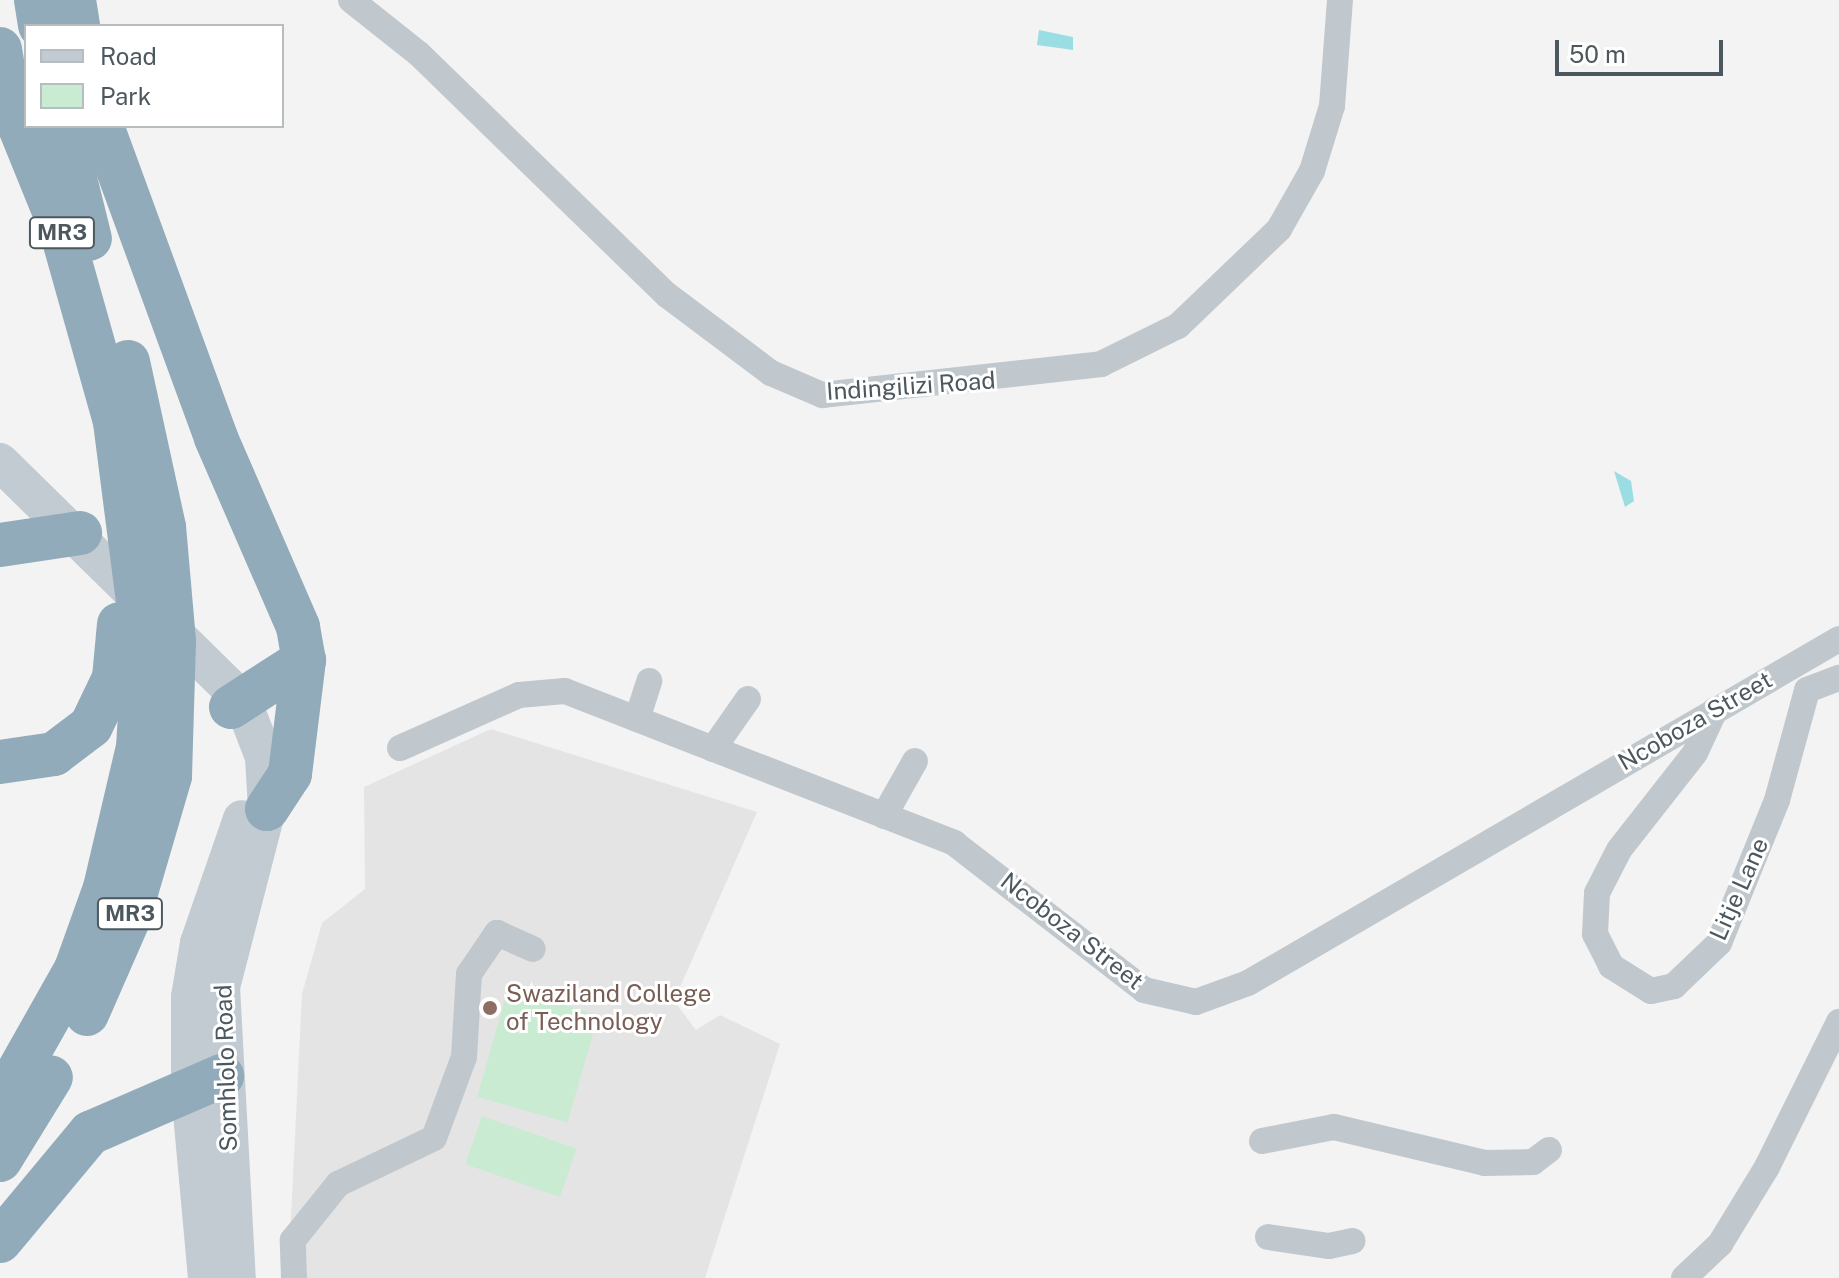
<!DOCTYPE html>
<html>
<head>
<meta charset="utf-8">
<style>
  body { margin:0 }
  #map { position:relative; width:1839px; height:1278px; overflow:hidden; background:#f4f3f3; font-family:"Public Sans",sans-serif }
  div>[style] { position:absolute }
  .education>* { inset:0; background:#e5e4e4 }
  .green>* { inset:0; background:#c8ebd1; transform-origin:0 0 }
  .water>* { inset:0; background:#9adee3 }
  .street>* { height:26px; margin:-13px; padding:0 13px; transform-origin:13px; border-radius:13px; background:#c0c8cd }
  .secondary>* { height:38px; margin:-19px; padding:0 19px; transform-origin:19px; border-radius:19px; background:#c1cbd1 }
  .highway>* { height:44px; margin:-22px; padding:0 22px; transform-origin:22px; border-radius:22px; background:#91abba }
  .dots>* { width:22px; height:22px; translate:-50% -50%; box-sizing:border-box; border:4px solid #fff; border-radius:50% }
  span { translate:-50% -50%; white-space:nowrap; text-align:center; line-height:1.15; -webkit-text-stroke:6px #fff; paint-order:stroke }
  .shield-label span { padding:2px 6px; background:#fff; border:2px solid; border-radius:6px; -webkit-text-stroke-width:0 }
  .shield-label { font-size:22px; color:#4c585e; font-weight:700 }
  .street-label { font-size:24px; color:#4c585e }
  .education-label { font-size:24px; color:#785e54 }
  .left { translate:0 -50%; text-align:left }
  .legend { position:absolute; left:24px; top:24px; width:260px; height:104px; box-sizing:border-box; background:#fff; border:2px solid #b7bcbf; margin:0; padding:10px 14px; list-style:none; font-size:24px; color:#4c585e }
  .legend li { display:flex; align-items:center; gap:16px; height:40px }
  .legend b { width:40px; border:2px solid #b7bcbf }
  .scale { position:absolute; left:1555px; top:40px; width:168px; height:36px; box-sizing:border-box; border:4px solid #4c585e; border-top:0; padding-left:10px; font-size:24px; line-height:28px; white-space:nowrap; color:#4c585e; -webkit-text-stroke:6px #fff; paint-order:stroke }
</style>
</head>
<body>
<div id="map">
  <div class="education">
    <div style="clip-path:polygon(491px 729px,757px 812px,674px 1001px,696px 1030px,720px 1015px,780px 1044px,705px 1278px,288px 1278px,302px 994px,322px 923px,365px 889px,364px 787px)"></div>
  </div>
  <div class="green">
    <div style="left:508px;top:989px;width:94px;height:112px;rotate:16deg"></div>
    <div style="left:482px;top:1116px;width:100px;height:51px;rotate:19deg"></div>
  </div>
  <div class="water">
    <div style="clip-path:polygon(1039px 30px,1073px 37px,1073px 50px,1037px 45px)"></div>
    <div style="clip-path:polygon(1614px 471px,1631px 481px,1634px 501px,1625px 507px)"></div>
  </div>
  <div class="street">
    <div style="left:351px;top:0;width:87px;rotate:38.5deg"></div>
    <div style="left:419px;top:54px;width:346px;rotate:44.2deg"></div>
    <div style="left:667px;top:295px;width:130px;rotate:36.9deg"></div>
    <div style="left:771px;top:373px;width:56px;rotate:23.3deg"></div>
    <div style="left:822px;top:395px;width:281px;rotate:-6.3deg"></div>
    <div style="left:1101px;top:364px;width:86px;rotate:-26.3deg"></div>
    <div style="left:1178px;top:326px;width:140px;rotate:-43.8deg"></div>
    <div style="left:1279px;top:229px;width:67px;rotate:-60.4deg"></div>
    <div style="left:1312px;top:171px;width:68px;rotate:-72.9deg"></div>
    <div style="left:1332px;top:106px;width:106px;rotate:-85.7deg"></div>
    <div style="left:1715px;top:710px;width:47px;rotate:114.9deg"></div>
    <div style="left:1695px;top:753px;width:123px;rotate:128.1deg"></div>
    <div style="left:1619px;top:850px;width:48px;rotate:117.1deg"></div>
    <div style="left:1597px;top:893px;width:41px;rotate:92.8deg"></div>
    <div style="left:1595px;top:934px;width:36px;rotate:63deg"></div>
    <div style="left:1611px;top:966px;width:47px;rotate:32deg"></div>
    <div style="left:1651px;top:991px;width:24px;rotate:-12deg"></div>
    <div style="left:1674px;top:986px;width:62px;rotate:-43.7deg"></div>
    <div style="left:1719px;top:943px;width:154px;rotate:-67.9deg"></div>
    <div style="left:1777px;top:800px;width:114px;rotate:-74.7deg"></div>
    <div style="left:1807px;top:690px;width:34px;rotate:-21deg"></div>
    <div style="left:637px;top:719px;width:40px;rotate:-72deg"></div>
    <div style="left:400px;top:748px;width:130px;rotate:-24deg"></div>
    <div style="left:519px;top:695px;width:46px;rotate:-5deg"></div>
    <div style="left:565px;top:691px;width:418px;rotate:21.3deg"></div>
    <div style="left:954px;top:843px;width:240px;rotate:37.7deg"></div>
    <div style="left:1144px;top:990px;width:53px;rotate:13deg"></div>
    <div style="left:1196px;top:1002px;width:55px;rotate:-20.1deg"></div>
    <div style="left:1248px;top:983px;width:684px;rotate:-30.2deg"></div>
    <div style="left:713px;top:749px;width:61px;rotate:-55deg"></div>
    <div style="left:884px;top:816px;width:63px;rotate:-60.6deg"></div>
    <div style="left:1262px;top:1141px;width:73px;rotate:-11deg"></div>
    <div style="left:1334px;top:1127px;width:155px;rotate:13.4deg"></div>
    <div style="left:1485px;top:1163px;width:48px;rotate:-1.2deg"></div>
    <div style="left:1533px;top:1162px;width:20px;rotate:-37deg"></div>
    <div style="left:1268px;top:1237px;width:62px;rotate:8.4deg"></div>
    <div style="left:1329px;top:1246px;width:24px;rotate:-12deg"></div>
    <div style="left:294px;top:1278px;width:38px;rotate:-92deg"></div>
    <div style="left:293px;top:1240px;width:72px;rotate:-51.2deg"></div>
    <div style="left:338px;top:1184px;width:106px;rotate:-25.6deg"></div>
    <div style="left:434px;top:1138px;width:86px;rotate:-69.7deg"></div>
    <div style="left:464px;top:1057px;width:83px;rotate:-86.6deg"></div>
    <div style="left:469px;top:974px;width:50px;rotate:-55.7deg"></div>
    <div style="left:497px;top:933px;width:39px;rotate:24deg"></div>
    <div style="left:1684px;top:1278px;width:50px;rotate:-43.4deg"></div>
    <div style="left:1720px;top:1244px;width:90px;rotate:-58.6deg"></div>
    <div style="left:1767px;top:1167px;width:162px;rotate:-63.6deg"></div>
  </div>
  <div class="secondary">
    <div style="left:0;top:462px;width:339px;rotate:44.5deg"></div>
    <div style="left:242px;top:700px;width:61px;rotate:68.9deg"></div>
    <div style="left:264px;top:757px;width:52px;rotate:86.7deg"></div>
    <div style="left:267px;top:809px;width:184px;rotate:104.5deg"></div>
    <div style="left:221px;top:987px;width:291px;rotate:86.9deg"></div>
    <div style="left:207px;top:1278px;width:188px;rotate:-95.2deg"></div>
    <div style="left:190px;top:1091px;width:94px;rotate:-90deg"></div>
    <div style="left:190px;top:997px;width:55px;rotate:-80.5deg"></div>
    <div style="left:199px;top:943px;width:131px;rotate:-70.9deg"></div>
  </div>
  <div class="highway">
    <div style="left:36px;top:0;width:26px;rotate:81deg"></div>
    <div style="left:74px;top:0;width:26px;rotate:81deg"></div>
    <div style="left:0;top:49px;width:50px;rotate:80.7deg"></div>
    <div style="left:8px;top:98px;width:138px;rotate:67.9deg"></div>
    <div style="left:60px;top:226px;width:204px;rotate:74.3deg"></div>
    <div style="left:115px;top:422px;width:227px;rotate:82.7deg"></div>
    <div style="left:144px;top:647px;width:100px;rotate:93.4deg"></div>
    <div style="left:138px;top:747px;width:145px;rotate:103.2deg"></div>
    <div style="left:105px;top:888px;width:86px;rotate:109.7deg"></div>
    <div style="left:76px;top:969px;width:155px;rotate:119.4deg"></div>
    <div style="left:62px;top:126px;width:116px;rotate:76.1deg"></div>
    <div style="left:102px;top:126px;width:332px;rotate:69.9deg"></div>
    <div style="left:216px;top:438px;width:206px;rotate:66.5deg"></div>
    <div style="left:298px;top:627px;width:34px;rotate:80deg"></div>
    <div style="left:304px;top:660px;width:115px;rotate:97deg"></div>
    <div style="left:290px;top:774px;width:42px;rotate:123.3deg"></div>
    <div style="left:0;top:545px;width:81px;rotate:-8.5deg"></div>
    <div style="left:231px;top:707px;width:87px;rotate:-32.8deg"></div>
    <div style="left:0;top:762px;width:55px;rotate:-8.4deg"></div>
    <div style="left:54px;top:754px;width:46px;rotate:-37.1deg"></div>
    <div style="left:91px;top:726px;width:53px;rotate:-64.4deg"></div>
    <div style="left:114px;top:678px;width:54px;rotate:-84.7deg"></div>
    <div style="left:87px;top:1014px;width:103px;rotate:-66.4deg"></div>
    <div style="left:128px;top:920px;width:150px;rotate:-73.7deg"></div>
    <div style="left:170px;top:776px;width:135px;rotate:-88.3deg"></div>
    <div style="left:174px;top:641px;width:114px;rotate:-95deg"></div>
    <div style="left:164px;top:527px;width:169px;rotate:-102.3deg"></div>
    <div style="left:0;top:1160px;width:97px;rotate:-58.4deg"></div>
    <div style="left:0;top:1241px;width:141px;rotate:-50.2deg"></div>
    <div style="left:90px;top:1133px;width:144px;rotate:-23.4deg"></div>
  </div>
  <div class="dots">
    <div style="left:490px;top:1008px;background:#8d6e63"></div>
  </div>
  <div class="shield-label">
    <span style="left:62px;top:233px">MR3</span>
    <span style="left:130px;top:914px">MR3</span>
  </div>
  <div class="street-label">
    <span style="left:911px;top:386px;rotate:-4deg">Indingilizi Road</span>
    <span style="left:1695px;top:721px;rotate:-30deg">Ncoboza Street</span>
    <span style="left:1739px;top:889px;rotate:-66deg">Litje Lane</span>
    <span style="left:1072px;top:931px;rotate:38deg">Ncoboza Street</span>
    <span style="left:226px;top:1068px;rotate:-92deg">Somhlolo Road</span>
  </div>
  <div class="education-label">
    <span class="left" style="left:506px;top:1008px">Swaziland College<br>of Technology</span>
  </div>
  <ul class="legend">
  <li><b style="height:10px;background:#c1cbd1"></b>Road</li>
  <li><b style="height:22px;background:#c8ebd1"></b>Park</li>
  </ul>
  <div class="scale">50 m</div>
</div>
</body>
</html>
